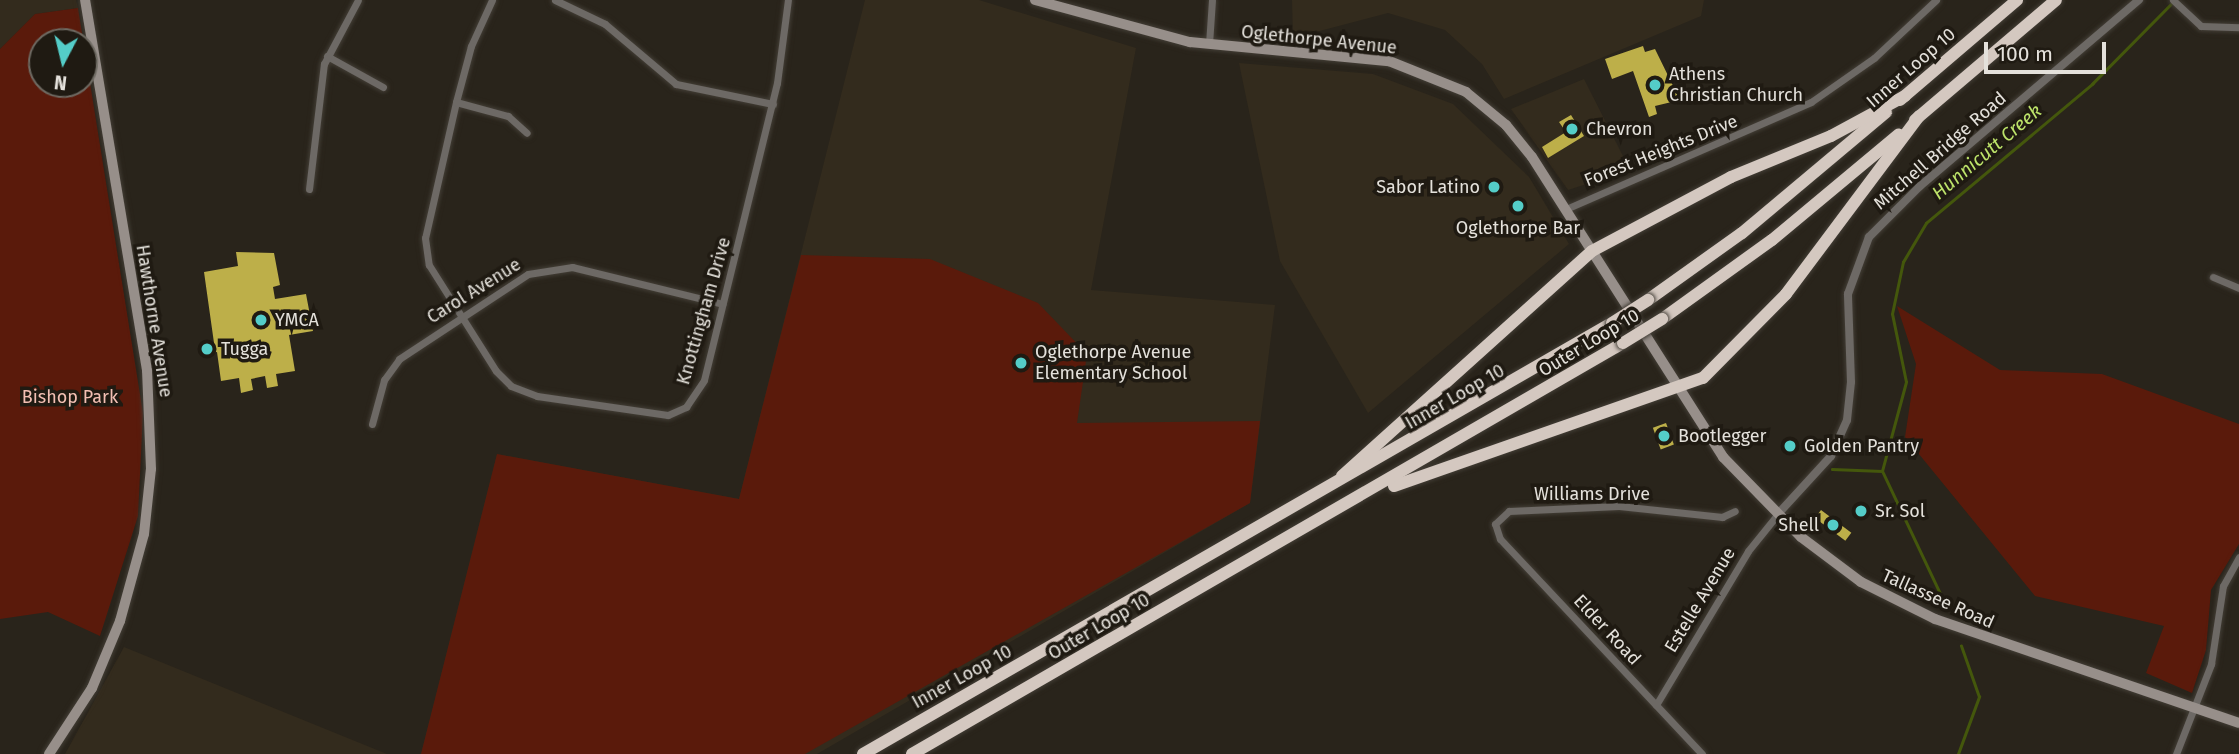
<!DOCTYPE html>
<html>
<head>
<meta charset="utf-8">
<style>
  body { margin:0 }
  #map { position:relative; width:2239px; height:754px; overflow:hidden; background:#29241b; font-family:"Fira Sans",sans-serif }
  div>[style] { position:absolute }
  .built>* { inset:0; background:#332b1d }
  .green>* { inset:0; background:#5a1a0b }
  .stream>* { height:2.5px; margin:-1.25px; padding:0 1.25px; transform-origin:1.25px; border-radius:1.25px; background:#44570c }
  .building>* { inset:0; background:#bdaf49; transform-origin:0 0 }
  .roads { filter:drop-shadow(0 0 2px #433e36) drop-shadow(0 0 2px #433e36) }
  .minor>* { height:7px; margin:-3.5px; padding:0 3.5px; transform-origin:3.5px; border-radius:3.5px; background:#6d6965 }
  .tertiary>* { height:8px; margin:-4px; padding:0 4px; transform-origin:4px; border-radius:4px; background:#6d6965 }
  .secondary>* { height:10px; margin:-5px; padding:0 5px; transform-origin:5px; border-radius:5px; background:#978f8a }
  .motorway>* { height:12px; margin:-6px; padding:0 6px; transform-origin:6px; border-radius:6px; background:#d4c8c0 }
  .bridges { filter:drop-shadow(0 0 2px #433e36) drop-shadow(0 0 2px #433e36) }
  .motorway-bridge>* { height:12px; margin:-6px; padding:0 6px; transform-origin:6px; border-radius:6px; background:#d4c8c0 }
  .dots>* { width:19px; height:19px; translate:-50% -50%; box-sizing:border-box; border:4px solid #1f1a12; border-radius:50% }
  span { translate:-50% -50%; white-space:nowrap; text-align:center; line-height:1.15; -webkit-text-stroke:7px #1f1a12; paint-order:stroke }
  .street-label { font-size:18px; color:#e4e1db }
  .poi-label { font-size:18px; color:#e4e1db }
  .left { translate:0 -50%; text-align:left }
  .right { translate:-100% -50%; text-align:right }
  .park-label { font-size:18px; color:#f2bfb3 }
  .water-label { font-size:19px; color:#bde36a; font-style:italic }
  .north { position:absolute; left:28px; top:28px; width:70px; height:70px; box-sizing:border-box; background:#1f1a12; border:2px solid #6e6a62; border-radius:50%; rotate:187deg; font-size:19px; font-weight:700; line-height:28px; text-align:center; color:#e4e1db }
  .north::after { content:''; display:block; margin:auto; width:24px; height:32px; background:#54cdc8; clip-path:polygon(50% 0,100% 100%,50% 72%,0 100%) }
  .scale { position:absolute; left:1984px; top:42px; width:122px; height:32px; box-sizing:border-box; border:4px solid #e4e1db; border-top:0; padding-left:9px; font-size:21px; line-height:24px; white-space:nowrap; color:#e4e1db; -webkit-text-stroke:5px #1f1a12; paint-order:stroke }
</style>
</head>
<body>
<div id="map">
  <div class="built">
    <div style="clip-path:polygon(0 0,76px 0,78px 8px,35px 14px,0 49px)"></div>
    <div style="clip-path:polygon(865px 0,979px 0,1136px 48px,1091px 290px,1275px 305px,1250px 503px,817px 754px,421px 754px,497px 454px,739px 499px)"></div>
    <div style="clip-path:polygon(1292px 0,1704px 0,1701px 16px,1504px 99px,1482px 64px,1445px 30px,1388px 13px,1293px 38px)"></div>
    <div style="clip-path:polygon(1239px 63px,1373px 74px,1453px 104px,1529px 177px,1569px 244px,1368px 413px,1280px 261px)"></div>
    <div style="clip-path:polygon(1584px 79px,1630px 170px,1568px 190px,1511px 109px)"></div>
    <div style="clip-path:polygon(124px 647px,387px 754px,65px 754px)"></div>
  </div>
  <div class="green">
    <div style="clip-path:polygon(evenodd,78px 8px,143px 413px,138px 516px,100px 636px,48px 612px,0 619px,0 49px,35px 14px,78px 8px,42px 42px,84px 42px,84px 84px,42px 84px,42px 42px)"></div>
    <div style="clip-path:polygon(801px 255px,930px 259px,1038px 303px,1087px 354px,1077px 423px,1260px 421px,1250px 503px,805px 754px,421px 754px,497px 454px,739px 499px)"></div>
    <div style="clip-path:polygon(1897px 306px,2000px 370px,2102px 374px,2239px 424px,2239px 544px,2211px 590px,2206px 650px,2192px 693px,2146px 673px,2164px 626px,2035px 596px,1905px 437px,1916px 364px)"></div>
  </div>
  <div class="stream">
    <div style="left:1832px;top:469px;width:50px;rotate:2.3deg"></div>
    <div style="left:1942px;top:598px;width:140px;rotate:-115.3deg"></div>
    <div style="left:1882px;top:471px;width:92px;rotate:-74.9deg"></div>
    <div style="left:1906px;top:382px;width:69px;rotate:-101.6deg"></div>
    <div style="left:1892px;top:314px;width:53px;rotate:-78.1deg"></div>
    <div style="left:1903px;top:262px;width:45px;rotate:-59.5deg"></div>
    <div style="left:1926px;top:223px;width:217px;rotate:-39.9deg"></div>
    <div style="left:2092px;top:84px;width:115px;rotate:-45.4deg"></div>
    <div style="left:1958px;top:754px;width:61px;rotate:-69.8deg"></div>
    <div style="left:1979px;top:697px;width:54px;rotate:-109.4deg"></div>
  </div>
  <div class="building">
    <div style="clip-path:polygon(1643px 46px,1645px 52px,1655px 49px,1680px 100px,1655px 106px,1657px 114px,1649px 117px,1633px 71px,1612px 79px,1605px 59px)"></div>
    <div style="clip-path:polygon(1571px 115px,1584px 136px,1548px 158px,1542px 147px,1566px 132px,1559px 122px)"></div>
    <div style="clip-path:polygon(236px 252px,274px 253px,280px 285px,273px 287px,275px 299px,306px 294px,313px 331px,289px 335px,295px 371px,276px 374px,278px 386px,267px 388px,265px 376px,251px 379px,253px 390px,241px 393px,239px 378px,221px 381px,217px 352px,206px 354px,205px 345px,214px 343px,204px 272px,238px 266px)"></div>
    <div style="left:1666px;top:423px;width:23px;height:14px;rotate:70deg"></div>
    <div style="left:1821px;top:510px;width:38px;height:10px;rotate:37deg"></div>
  </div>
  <div class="roads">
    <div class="minor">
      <div style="left:492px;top:0;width:51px;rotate:114.5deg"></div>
      <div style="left:471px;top:46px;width:58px;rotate:105deg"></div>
      <div style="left:456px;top:102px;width:139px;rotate:102.8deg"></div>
      <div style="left:425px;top:238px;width:27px;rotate:82deg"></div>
      <div style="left:429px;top:265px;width:125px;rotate:57.7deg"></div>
      <div style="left:496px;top:371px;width:21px;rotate:45deg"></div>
      <div style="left:511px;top:386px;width:28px;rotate:21deg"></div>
      <div style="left:537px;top:396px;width:132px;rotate:8.3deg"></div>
      <div style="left:668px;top:415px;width:20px;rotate:-24deg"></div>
      <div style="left:686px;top:407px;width:32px;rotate:-56deg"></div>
      <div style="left:704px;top:380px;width:306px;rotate:-76.2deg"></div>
      <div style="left:777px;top:83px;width:84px;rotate:-82.5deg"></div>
      <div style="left:555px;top:0;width:55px;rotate:25.6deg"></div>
      <div style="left:605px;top:24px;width:93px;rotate:40.2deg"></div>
      <div style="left:676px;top:84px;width:99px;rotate:11.7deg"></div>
      <div style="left:2173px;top:0;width:38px;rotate:43deg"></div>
      <div style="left:2201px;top:26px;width:38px;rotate:2deg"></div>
      <div style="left:1209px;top:44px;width:44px;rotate:-86.1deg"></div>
      <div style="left:327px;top:56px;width:64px;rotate:29deg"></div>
      <div style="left:456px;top:102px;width:54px;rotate:15.1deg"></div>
      <div style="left:508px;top:116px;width:25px;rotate:42deg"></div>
      <div style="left:309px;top:189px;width:126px;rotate:-83.2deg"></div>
      <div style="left:324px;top:64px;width:72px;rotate:-62deg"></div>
      <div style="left:1566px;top:209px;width:267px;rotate:-23.6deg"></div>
      <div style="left:1811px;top:102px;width:77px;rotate:-34.9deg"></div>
      <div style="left:1874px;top:58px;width:85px;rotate:-43.1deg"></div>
      <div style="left:2213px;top:277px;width:28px;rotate:23deg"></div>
      <div style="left:372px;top:424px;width:46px;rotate:-74.7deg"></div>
      <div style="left:384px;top:380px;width:26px;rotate:-54deg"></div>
      <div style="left:399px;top:359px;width:154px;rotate:-33.4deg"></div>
      <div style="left:528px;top:274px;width:45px;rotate:-9deg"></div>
      <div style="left:572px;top:267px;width:155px;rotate:13.8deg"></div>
      <div style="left:1656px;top:705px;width:179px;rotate:-59.1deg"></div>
      <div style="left:1748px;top:551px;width:46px;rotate:-51.1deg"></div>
      <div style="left:1702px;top:754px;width:295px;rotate:-133.2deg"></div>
      <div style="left:1500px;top:539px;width:16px;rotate:-108deg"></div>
      <div style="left:1495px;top:524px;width:19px;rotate:-43deg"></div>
      <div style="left:1509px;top:511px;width:110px;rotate:-2.6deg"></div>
      <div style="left:1619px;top:506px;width:104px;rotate:6.1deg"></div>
      <div style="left:1722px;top:517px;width:14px;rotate:-25deg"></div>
      <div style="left:2176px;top:754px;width:97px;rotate:-68.7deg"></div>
      <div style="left:2211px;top:664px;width:79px;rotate:-81.3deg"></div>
      <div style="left:2223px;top:586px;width:33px;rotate:-61deg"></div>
    </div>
    <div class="tertiary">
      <div style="left:1777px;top:515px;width:80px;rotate:-47.5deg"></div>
      <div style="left:1831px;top:456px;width:39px;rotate:-66deg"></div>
      <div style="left:1847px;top:420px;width:38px;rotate:-84deg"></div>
      <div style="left:1851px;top:382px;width:88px;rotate:-92deg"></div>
      <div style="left:1848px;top:294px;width:61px;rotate:-69.8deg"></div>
      <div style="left:1869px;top:237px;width:71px;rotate:-45deg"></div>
      <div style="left:1919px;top:187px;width:289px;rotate:-40.4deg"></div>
    </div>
    <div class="secondary">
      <div style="left:1035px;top:0;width:161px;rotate:15.2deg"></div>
      <div style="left:1190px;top:42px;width:200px;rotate:5.5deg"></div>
      <div style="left:1389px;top:61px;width:83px;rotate:21.9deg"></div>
      <div style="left:1466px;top:92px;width:52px;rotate:39.5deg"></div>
      <div style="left:1506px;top:125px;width:41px;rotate:50.9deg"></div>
      <div style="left:1532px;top:157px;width:356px;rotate:57.5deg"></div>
      <div style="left:1723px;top:457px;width:112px;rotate:45.7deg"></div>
      <div style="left:1801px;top:537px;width:75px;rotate:36.9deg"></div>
      <div style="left:1861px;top:582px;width:83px;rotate:26.6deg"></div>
      <div style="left:1935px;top:619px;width:321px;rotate:18.9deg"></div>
      <div style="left:49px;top:754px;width:79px;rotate:-56.9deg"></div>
      <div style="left:92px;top:688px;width:73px;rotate:-67.3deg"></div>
      <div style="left:120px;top:621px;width:90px;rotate:-74.6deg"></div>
      <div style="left:144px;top:534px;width:65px;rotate:-83.9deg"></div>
      <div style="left:151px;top:469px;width:99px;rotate:-92.3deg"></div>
      <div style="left:147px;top:370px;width:375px;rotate:-99.5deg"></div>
    </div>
    <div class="motorway">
      <div style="left:1900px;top:100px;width:154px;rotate:-40.5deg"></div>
      <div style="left:1915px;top:120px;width:185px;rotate:-40.4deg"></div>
      <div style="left:1648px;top:300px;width:115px;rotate:-35.5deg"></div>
      <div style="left:1742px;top:233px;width:188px;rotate:-40deg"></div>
      <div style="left:1662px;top:319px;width:135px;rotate:-35.7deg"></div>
      <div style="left:1772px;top:240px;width:165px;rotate:-39.8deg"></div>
      <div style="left:1342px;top:476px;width:336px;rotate:-42deg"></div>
      <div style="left:1592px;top:251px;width:157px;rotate:-28deg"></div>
      <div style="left:1731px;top:177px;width:108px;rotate:-22.3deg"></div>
      <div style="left:1831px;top:136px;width:84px;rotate:-28.4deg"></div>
      <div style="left:1394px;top:486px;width:327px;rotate:-19.3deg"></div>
      <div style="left:1703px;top:378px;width:118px;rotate:-45.3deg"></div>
      <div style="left:1786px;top:294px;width:222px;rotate:-53.2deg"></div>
      <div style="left:863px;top:754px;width:864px;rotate:-29.92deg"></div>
      <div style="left:912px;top:754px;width:821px;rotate:-30.03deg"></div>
    </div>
  </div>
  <div class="bridges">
    <div class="motorway-bridge">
      <div style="left:1612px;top:323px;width:43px;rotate:-32.6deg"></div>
      <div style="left:1623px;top:343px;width:46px;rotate:-31.6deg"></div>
    </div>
  </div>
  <div class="dots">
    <div style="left:1655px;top:85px;background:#54cdc8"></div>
    <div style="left:1572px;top:129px;background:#54cdc8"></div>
    <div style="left:1494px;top:187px;background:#54cdc8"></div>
    <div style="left:1518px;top:206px;background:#54cdc8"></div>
    <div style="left:261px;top:320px;background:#54cdc8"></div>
    <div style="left:207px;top:349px;background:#54cdc8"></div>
    <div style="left:1021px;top:363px;background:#54cdc8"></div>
    <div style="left:1664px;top:436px;background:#54cdc8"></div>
    <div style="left:1790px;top:446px;background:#54cdc8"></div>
    <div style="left:1861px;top:511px;background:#54cdc8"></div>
    <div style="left:1833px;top:525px;background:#54cdc8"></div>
  </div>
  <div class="street-label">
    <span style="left:1319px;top:40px;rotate:6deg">Oglethorpe Avenue</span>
    <span style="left:1911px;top:68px;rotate:-41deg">Inner Loop 10</span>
    <span style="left:1661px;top:151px;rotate:-22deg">Forest Heights Drive</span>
    <span style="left:1940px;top:151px;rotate:-41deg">Mitchell Bridge Road</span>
    <span style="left:474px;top:291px;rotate:-32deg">Carol Avenue</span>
    <span style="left:704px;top:311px;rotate:-74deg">Knottingham Drive</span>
    <span style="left:154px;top:321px;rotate:81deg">Hawthorne Avenue</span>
    <span style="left:1589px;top:343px;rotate:-31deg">Outer Loop 10</span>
    <span style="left:1455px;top:397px;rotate:-30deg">Inner Loop 10</span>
    <span style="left:1592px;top:494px">Williams Drive</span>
    <span style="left:1938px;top:599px;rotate:24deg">Tallassee Road</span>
    <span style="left:1700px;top:600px;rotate:-59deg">Estelle Avenue</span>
    <span style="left:1099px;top:627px;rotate:-30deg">Outer Loop 10</span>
    <span style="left:1607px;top:630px;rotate:47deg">Elder Road</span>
    <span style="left:962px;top:677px;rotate:-29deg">Inner Loop 10</span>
  </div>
  <div class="poi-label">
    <span class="left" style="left:1669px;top:85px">Athens<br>Christian Church</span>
    <span class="left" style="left:1586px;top:129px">Chevron</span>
    <span class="right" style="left:1480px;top:187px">Sabor Latino</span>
    <span style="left:1518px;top:228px">Oglethorpe Bar</span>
    <span class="left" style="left:275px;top:320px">YMCA</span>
    <span class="left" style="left:221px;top:349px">Tugga</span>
    <span class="left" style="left:1035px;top:363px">Oglethorpe Avenue<br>Elementary School</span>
    <span class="left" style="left:1678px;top:436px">Bootlegger</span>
    <span class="left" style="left:1804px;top:446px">Golden Pantry</span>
    <span class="left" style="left:1875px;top:511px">Sr. Sol</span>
    <span class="right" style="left:1819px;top:525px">Shell</span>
  </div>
  <div class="park-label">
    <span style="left:70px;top:397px">Bishop Park</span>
  </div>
  <div class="water-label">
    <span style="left:1987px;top:152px;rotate:-40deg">Hunnicutt Creek</span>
  </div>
  <div class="north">N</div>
  <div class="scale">100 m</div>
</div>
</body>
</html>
